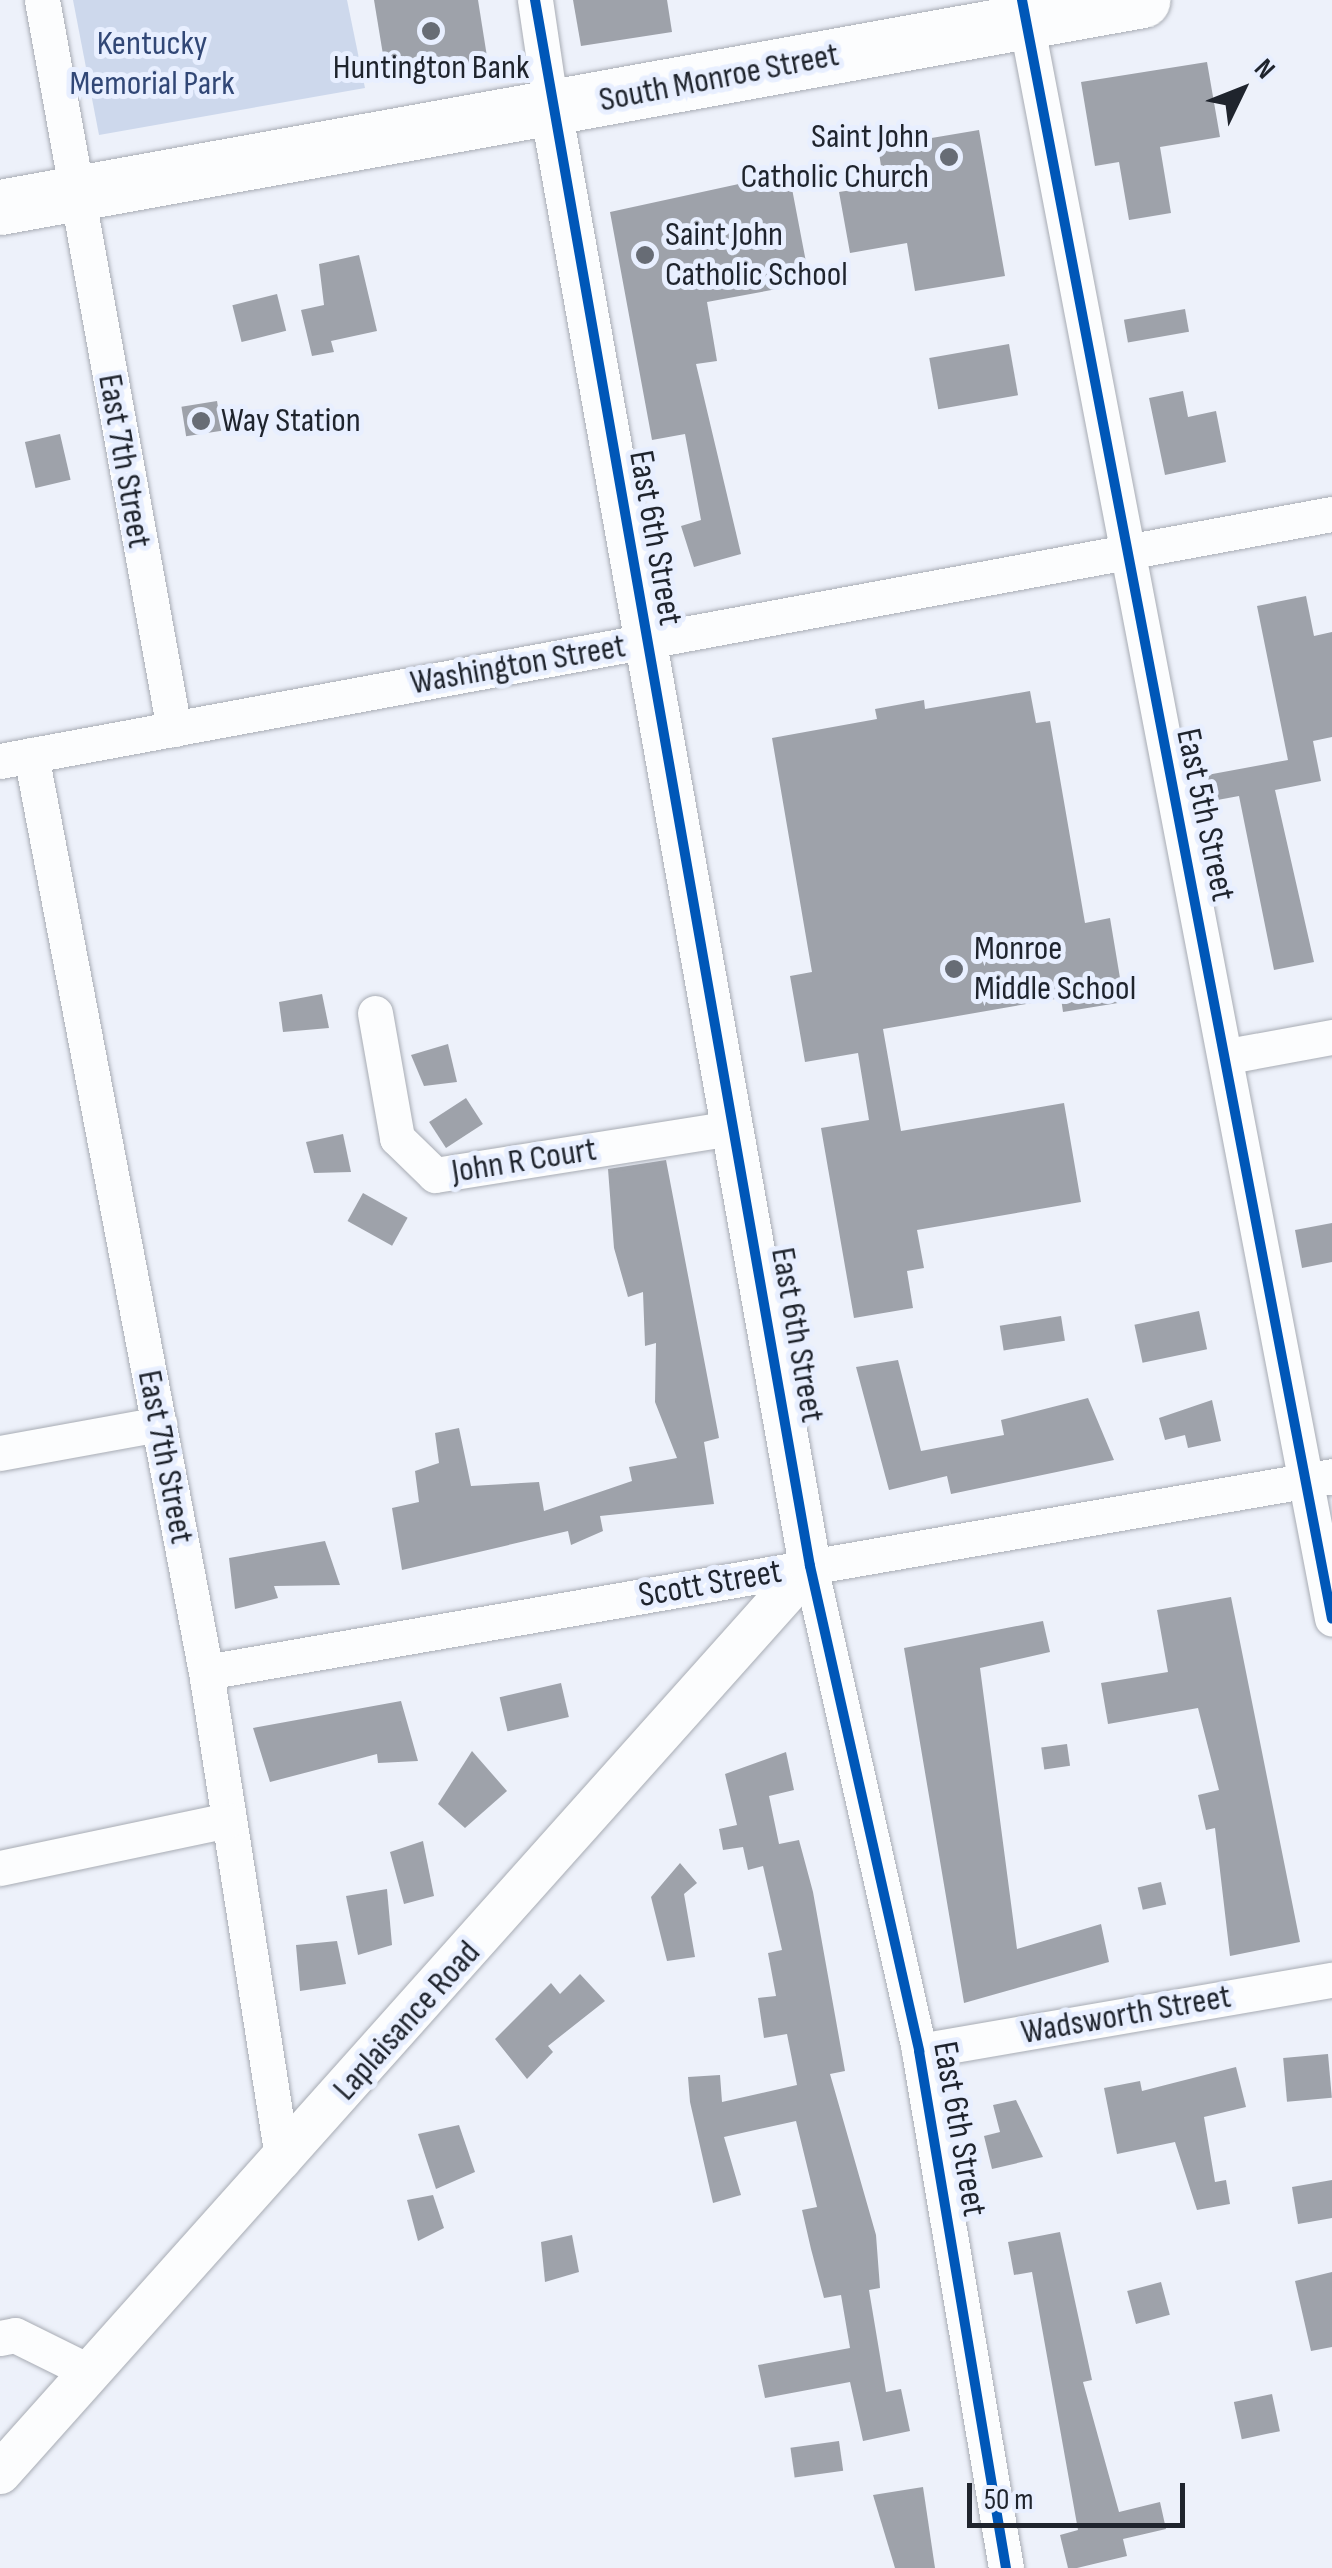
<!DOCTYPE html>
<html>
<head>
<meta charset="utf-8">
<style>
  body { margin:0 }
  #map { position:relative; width:1332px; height:2568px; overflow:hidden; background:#edf1fa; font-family:"Sofia Sans Condensed",sans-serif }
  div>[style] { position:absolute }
  .green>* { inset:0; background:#cdd8ec }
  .building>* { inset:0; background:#9ea2aa; transform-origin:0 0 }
  .roads { filter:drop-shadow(0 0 2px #a8acb4) drop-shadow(0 0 2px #a8acb4) }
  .minor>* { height:35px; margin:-17.5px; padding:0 17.5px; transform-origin:17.5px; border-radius:17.5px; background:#fcfdfe }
  .tertiary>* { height:42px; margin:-21px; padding:0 21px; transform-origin:21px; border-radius:21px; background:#fcfdfe }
  .primary>* { height:55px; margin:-27.5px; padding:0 27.5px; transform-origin:27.5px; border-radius:27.5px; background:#fcfdfe }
  .cycleway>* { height:10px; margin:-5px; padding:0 5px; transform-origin:5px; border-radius:5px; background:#0057b8 }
  .dots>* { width:28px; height:28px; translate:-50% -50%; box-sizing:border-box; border:5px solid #e8efff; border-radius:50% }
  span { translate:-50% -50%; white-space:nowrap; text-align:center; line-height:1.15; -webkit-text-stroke:10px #e8efff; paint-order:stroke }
  .park-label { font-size:35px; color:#314776 }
  .poi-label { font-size:35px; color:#1f242d }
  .right { translate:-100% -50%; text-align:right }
  .left { translate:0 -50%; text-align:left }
  .street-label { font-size:35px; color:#1f242d }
  .north { position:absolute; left:1192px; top:40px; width:100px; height:100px; -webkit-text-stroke:8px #e8efff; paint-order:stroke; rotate:47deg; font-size:28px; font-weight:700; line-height:40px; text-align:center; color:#1f242d }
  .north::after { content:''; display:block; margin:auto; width:35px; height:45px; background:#1f242d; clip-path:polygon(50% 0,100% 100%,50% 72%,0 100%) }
  .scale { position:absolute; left:967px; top:2483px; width:218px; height:45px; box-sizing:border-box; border:5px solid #1f242d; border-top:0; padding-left:12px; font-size:30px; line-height:35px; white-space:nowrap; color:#1f242d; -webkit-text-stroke:8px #e8efff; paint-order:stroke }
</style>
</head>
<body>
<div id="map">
  <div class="green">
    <div style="clip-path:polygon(73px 0,347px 0,365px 88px,99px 135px)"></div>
  </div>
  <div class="building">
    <div style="clip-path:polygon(374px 0,478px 0,488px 63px,387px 79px)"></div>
    <div style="clip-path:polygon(573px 0,667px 0,672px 32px,581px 46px)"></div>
    <div style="clip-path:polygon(1207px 62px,1220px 137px,1160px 147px,1171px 213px,1129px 220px,1119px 162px,1095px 166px,1081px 82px)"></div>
    <div style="clip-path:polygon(979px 130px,1005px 276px,915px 291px,907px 243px,850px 253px,839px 192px,884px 185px,878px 147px)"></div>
    <div style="clip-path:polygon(789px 173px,810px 283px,707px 302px,717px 361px,696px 364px,741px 554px,694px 567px,681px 526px,701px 520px,685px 434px,652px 440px,610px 212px)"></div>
    <div style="clip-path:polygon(359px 255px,377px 331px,331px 341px,334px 352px,312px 356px,301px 310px,324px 305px,319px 264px)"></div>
    <div style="left:277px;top:294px;width:38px;height:46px;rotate:76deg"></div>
    <div style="left:1185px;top:309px;width:23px;height:62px;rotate:80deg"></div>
    <div style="left:1009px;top:344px;width:52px;height:81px;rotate:80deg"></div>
    <div style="clip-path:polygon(1183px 391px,1188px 417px,1216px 411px,1226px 462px,1165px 475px,1149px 398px)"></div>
    <div style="left:217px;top:401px;width:30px;height:36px;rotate:81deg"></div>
    <div style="left:60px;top:434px;width:47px;height:36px;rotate:77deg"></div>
    <div style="clip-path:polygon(1306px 596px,1314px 636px,1332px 632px,1332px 737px,1313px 741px,1321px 781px,1275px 790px,1314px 962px,1274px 970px,1239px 796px,1212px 801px,1207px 775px,1288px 760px,1257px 606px)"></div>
    <div style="clip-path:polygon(1030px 691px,1036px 723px,1050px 721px,1085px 923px,1110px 918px,1124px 1002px,1063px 1012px,1061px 998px,883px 1029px,901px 1131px,1064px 1103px,1081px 1202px,917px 1230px,924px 1268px,907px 1271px,913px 1308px,854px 1318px,821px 1128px,869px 1120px,858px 1053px,805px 1062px,790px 976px,812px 972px,772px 738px,877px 719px,875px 709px,924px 700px,925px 709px)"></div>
    <div style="clip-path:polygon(322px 994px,329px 1028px,283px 1032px,279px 1002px)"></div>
    <div style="clip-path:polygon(448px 1044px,457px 1082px,424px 1086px,411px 1055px)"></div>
    <div style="left:466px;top:1098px;width:31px;height:44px;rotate:57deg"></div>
    <div style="clip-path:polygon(343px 1134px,351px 1172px,314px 1173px,306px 1142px)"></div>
    <div style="clip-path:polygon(666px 1160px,719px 1438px,704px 1442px,714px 1504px,600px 1516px,603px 1531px,571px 1545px,568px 1531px,402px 1570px,392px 1508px,419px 1502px,415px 1471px,439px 1463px,435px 1433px,459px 1428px,471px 1486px,539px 1482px,544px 1511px,632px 1481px,629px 1467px,677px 1458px,655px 1402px,656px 1343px,645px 1346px,643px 1292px,628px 1297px,614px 1248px,608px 1169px)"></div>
    <div style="left:363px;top:1193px;width:51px;height:32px;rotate:29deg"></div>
    <div style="clip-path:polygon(1332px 1223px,1332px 1262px,1302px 1268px,1295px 1230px)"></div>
    <div style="left:1199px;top:1311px;width:39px;height:66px;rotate:78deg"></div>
    <div style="left:1061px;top:1316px;width:25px;height:62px;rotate:81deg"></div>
    <div style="clip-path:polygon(898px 1360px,921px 1451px,1004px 1435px,1001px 1420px,1088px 1398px,1114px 1460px,951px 1494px,947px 1476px,889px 1490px,856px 1367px)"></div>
    <div style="clip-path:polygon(1212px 1400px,1221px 1441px,1188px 1448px,1185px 1435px,1165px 1440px,1159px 1418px)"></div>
    <div style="clip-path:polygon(325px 1541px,340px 1585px,274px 1586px,278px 1598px,235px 1609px,229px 1558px)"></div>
    <div style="clip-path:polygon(1231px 1597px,1300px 1942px,1230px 1956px,1215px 1828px,1206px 1830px,1198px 1795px,1219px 1790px,1198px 1708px,1108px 1724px,1101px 1683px,1168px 1672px,1157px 1610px)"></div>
    <div style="clip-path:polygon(1043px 1621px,1050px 1652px,980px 1668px,1017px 1949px,1101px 1924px,1109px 1962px,964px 2003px,904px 1648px)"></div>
    <div style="left:561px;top:1683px;width:35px;height:63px;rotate:77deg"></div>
    <div style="clip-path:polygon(401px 1701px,418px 1761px,378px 1763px,377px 1754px,270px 1782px,253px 1728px)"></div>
    <div style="left:1067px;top:1744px;width:22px;height:26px;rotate:82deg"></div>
    <div style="clip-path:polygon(472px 1751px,507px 1791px,465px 1828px,438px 1804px)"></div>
    <div style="clip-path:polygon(786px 1752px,794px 1790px,769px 1796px,779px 1844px,799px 1840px,813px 1892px,845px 2071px,830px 2074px,876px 2235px,880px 2288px,869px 2290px,886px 2392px,901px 2389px,910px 2431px,863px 2441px,850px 2382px,765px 2398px,758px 2365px,850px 2348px,841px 2295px,824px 2298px,811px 2249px,802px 2210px,817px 2207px,796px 2121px,724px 2137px,741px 2195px,713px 2203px,690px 2102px,688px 2077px,720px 2075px,722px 2102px,797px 2085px,787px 2034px,764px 2038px,758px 1998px,776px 1996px,768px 1953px,782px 1950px,763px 1866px,748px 1870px,743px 1847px,723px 1850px,719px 1829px,737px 1825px,725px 1774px)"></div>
    <div style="clip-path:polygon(423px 1841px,434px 1896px,404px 1904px,390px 1852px)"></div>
    <div style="clip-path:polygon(680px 1863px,697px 1883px,684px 1894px,695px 1957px,667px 1961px,651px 1897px)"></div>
    <div style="left:1161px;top:1882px;width:23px;height:24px;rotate:77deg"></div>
    <div style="clip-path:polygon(387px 1889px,392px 1945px,358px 1955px,346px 1896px)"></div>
    <div style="clip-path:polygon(337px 1941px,346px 1984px,300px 1991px,296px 1945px)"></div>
    <div style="clip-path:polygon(580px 1974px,605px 2001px,548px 2046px,553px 2052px,527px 2079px,495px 2039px,551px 1983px,560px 1994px)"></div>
    <div style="left:1328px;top:2054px;width:44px;height:45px;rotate:85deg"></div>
    <div style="clip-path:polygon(1236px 2067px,1246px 2107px,1204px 2117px,1215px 2182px,1226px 2180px,1230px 2204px,1197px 2210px,1175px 2142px,1117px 2154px,1104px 2088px,1140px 2081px,1142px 2091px)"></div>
    <div style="clip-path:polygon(1016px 2100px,1043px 2157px,992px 2169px,984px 2136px,1000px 2132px,993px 2105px)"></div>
    <div style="clip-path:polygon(459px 2125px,475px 2172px,436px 2189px,418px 2134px)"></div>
    <div style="clip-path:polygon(1332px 2180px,1332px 2218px,1298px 2224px,1292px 2187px)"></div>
    <div style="clip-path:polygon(433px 2195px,444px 2228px,418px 2241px,407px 2200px)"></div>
    <div style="clip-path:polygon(1060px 2232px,1092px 2380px,1083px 2382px,1119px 2512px,1160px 2502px,1166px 2529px,1123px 2539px,1127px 2556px,1077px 2568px,1068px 2568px,1060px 2535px,1078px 2530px,1032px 2272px,1014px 2275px,1008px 2242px)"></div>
    <div style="clip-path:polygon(572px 2235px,579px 2272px,545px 2282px,541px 2242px)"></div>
    <div style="clip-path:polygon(1332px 2272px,1332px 2347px,1311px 2351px,1295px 2281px)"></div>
    <div style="left:1161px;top:2282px;width:34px;height:35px;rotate:75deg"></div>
    <div style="left:1272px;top:2394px;width:38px;height:39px;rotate:78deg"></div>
    <div style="left:839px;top:2441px;width:30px;height:49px;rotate:82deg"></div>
    <div style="clip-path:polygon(923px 2487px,935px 2568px,895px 2568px,873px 2495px)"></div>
  </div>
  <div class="roads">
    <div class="minor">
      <div style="left:42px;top:0;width:741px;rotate:79.74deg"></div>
      <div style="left:535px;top:0;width:110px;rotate:81.6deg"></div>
      <div style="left:1022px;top:1px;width:1647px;rotate:79.15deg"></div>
      <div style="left:31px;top:755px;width:934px;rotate:79.2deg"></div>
      <div style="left:206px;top:1672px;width:495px;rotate:81.1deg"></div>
      <div style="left:0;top:761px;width:1355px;rotate:-10.51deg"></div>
      <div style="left:375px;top:1013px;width:127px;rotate:80deg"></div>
      <div style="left:397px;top:1138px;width:53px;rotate:44.2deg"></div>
      <div style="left:435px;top:1175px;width:302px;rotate:-9deg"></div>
      <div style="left:1228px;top:1056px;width:106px;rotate:-10.4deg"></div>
      <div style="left:0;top:1453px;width:162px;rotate:-10.3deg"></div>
      <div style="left:810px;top:1566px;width:497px;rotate:77.3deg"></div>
      <div style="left:919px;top:2051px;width:524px;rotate:80.45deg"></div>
      <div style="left:206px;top:1672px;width:1143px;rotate:-9.87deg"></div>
      <div style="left:0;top:1868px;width:232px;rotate:-11.9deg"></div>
      <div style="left:919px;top:2051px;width:419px;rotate:-9.8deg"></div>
      <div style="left:0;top:2338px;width:15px;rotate:-11deg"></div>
      <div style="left:15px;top:2335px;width:84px;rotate:26.3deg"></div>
    </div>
    <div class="tertiary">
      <div style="left:0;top:2473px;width:1216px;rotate:-48.23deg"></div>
      <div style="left:810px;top:1566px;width:1480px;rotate:-100.08deg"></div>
    </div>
    <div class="primary">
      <div style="left:0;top:207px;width:1161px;rotate:-10.27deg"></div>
    </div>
  </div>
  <div class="cycleway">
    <div style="left:535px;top:0;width:1590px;rotate:80.04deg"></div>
    <div style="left:810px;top:1566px;width:497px;rotate:77.3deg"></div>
    <div style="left:919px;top:2051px;width:524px;rotate:80.45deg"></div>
    <div style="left:1022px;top:0;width:1648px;rotate:79.16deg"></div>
  </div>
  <div class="dots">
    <div style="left:431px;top:31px;background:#676c75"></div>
    <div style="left:949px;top:157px;background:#676c75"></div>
    <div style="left:645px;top:255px;background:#676c75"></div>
    <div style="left:201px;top:421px;background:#676c75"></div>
    <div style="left:954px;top:969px;background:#676c75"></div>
  </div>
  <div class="park-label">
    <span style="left:152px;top:64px">Kentucky<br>Memorial Park</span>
  </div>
  <div class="poi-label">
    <span style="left:431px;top:68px">Huntington Bank</span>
    <span class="right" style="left:929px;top:157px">Saint John<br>Catholic Church</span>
    <span class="left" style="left:665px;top:255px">Saint John<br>Catholic School</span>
    <span class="left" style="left:221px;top:421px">Way Station</span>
    <span class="left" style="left:974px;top:969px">Monroe<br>Middle School</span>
  </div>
  <div class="street-label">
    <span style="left:719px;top:78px;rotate:-11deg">South Monroe Street</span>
    <span style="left:124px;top:461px;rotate:80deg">East 7th Street</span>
    <span style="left:655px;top:538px;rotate:80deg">East 6th Street</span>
    <span style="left:518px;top:665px;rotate:-10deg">Washington Street</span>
    <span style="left:1205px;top:815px;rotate:78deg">East 5th Street</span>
    <span style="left:524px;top:1161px;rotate:-9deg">John R Court</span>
    <span style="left:797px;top:1335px;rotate:80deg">East 6th Street</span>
    <span style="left:165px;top:1457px;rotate:79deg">East 7th Street</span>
    <span style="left:710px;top:1584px;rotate:-10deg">Scott Street</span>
    <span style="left:1126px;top:2015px;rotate:-10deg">Wadsworth Street</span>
    <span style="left:407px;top:2021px;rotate:-48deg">Laplaisance Road</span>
    <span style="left:959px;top:2129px;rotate:80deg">East 6th Street</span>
  </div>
  <div class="north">N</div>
  <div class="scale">50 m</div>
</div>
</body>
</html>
